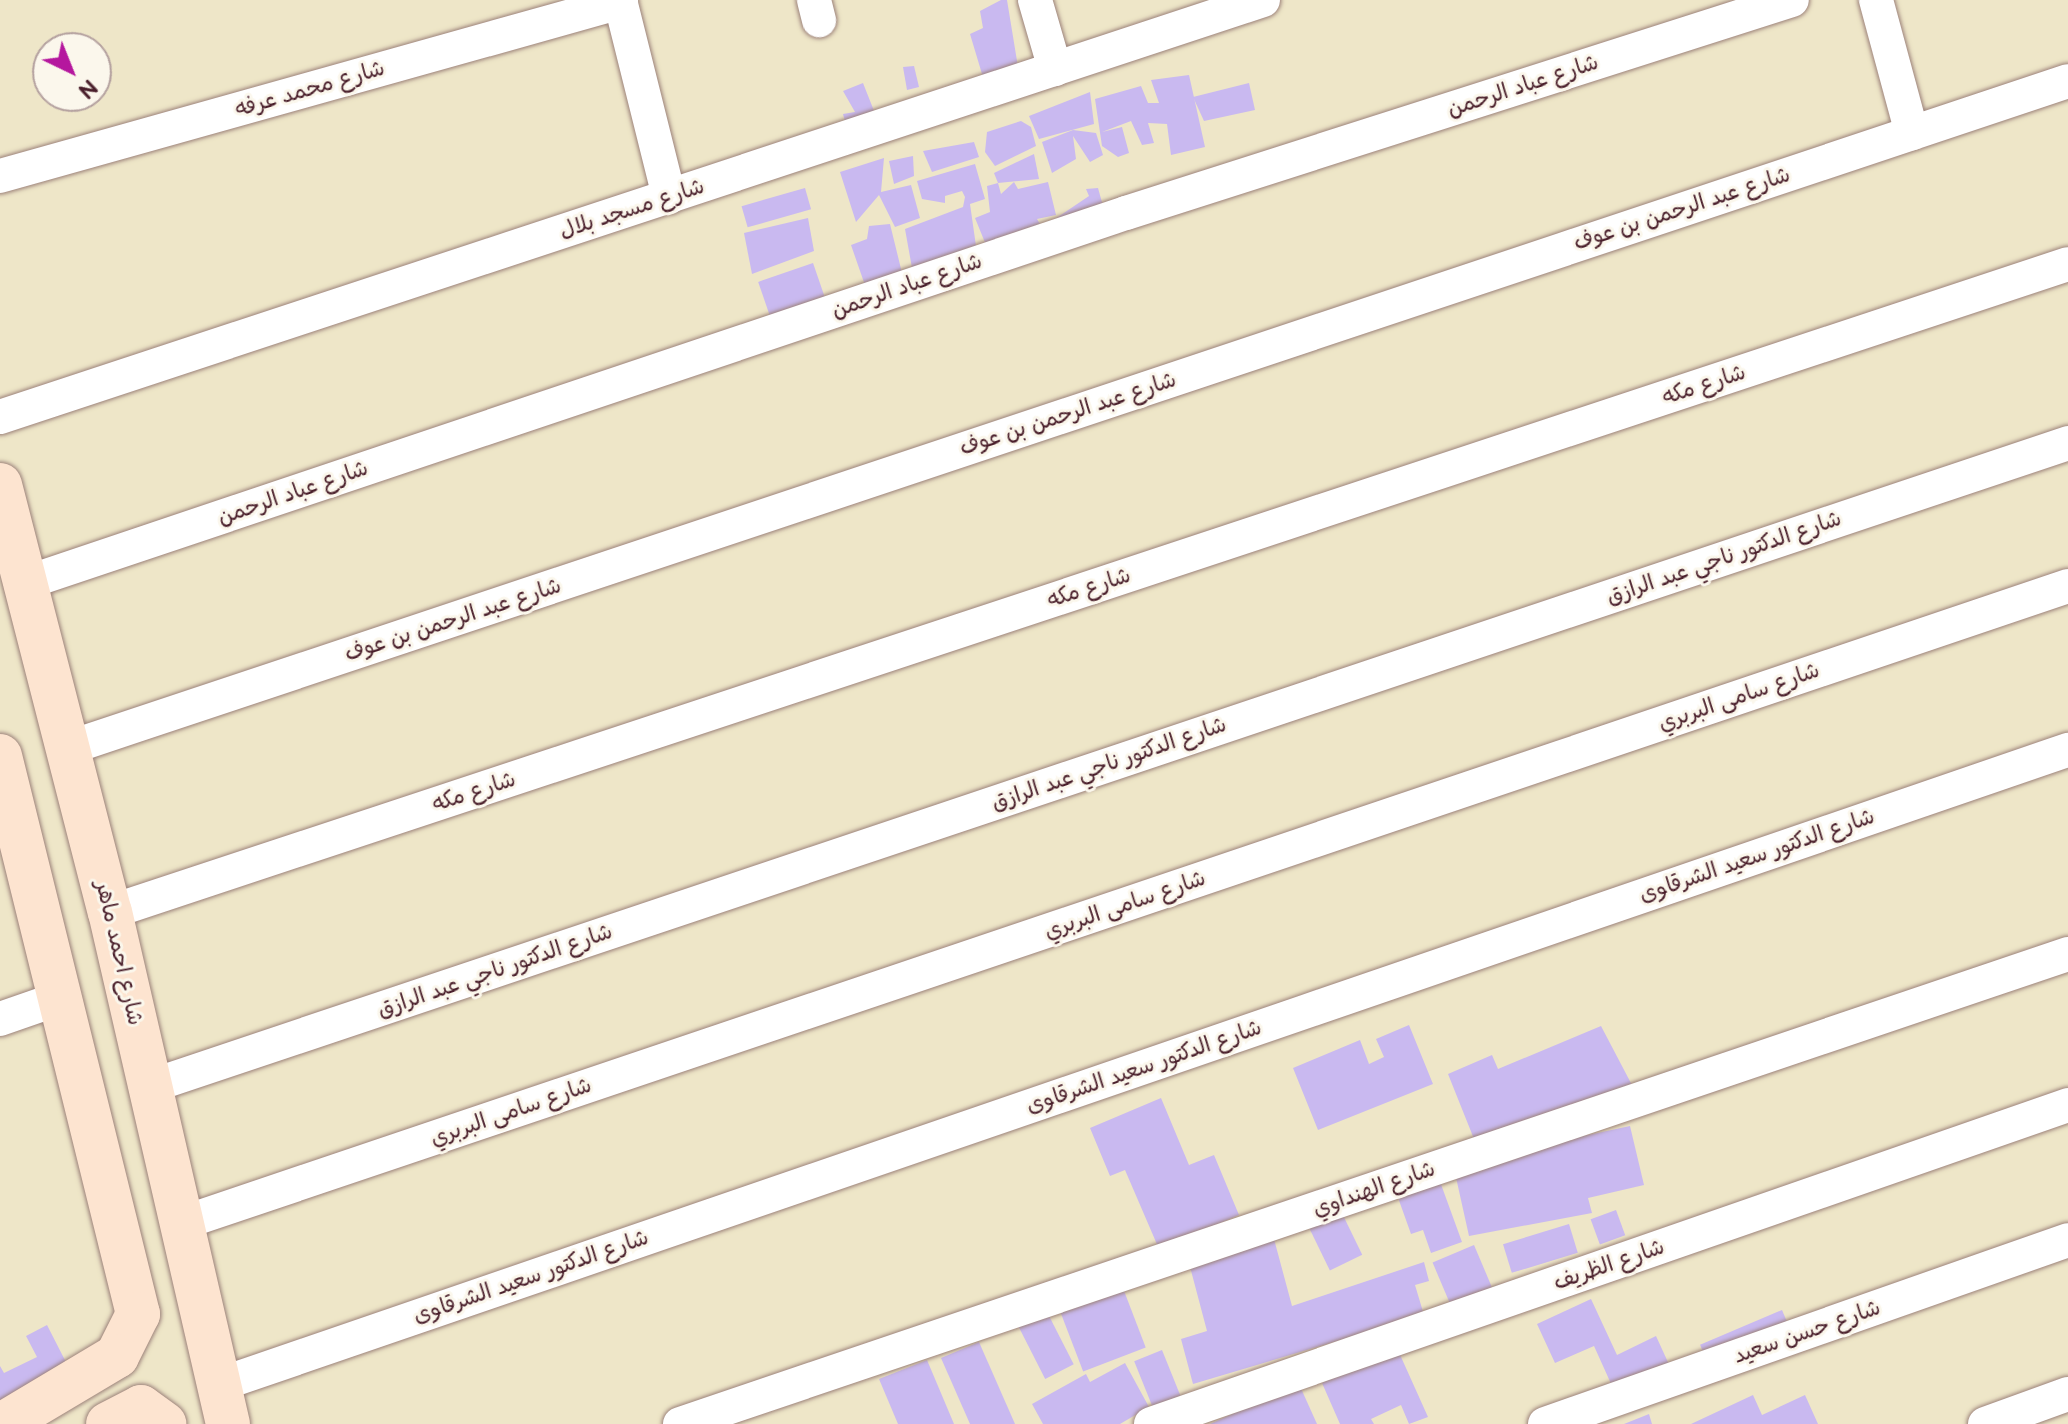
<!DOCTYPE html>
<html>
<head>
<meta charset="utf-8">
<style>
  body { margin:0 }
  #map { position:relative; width:2068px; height:1424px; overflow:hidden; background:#eee6c8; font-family:"Balsamiq Sans","Playpen Sans Arabic",sans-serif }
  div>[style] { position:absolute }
  .building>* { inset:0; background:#c9b9f0; transform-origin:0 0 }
  .roads { filter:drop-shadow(0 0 2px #9c827a) drop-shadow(0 0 2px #9c827a) }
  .street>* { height:34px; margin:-17px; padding:0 17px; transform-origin:17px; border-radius:17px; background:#fff }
  .secondary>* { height:44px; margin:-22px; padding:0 22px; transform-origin:22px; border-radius:22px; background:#fde4d0 }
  span { translate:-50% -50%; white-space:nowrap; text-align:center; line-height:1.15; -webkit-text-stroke:6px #fbf7ec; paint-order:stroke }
  .street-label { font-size:22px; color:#4a1f2b }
  .north { position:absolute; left:32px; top:32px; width:80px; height:80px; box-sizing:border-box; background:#fbf7ec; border:2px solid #b4a19f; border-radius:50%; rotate:137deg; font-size:22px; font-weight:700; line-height:32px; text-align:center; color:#4a1f2b }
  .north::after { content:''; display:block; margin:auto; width:28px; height:36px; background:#b5179e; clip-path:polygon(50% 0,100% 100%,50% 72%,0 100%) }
</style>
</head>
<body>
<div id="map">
  <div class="building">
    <div style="clip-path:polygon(1001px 0,1007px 0,1019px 73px,985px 84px,970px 34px,983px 28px,980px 11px)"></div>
    <div style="clip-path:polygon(914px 66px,919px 87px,907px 90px,903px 67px)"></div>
    <div style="clip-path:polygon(1189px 75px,1205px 147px,1171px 155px,1167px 124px,1148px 123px,1154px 143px,1142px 145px,1131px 121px,1102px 132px,1122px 127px,1129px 153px,1118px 157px,1102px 146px,1095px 99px,1141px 86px,1148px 103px,1159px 103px,1151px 80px)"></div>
    <div style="clip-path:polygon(863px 83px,878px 121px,848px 133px,843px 114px,855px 112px,843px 91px)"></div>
    <div style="clip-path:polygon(1249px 83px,1255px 110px,1204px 121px,1193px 97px)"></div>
    <div style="clip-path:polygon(1090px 92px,1094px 124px,1039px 139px,1029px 116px)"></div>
    <div style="clip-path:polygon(1021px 121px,1031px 127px,1036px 146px,995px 166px,985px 152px,987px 132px)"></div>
    <div style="clip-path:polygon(1073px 130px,1096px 133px,1103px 155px,1090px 162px,1073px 136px,1076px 159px,1052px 173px,1042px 142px)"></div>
    <div style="clip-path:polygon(974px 142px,979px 157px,932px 172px,923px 151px)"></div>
    <div style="clip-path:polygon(1034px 154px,1039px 179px,998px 183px,994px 173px)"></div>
    <div style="clip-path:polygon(913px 156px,914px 176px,894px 184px,889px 161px)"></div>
    <div style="clip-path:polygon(884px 158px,881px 192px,911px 185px,920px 218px,895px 227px,879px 195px,856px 222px,840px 172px)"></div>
    <div style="clip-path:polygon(975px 164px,985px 199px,970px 204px,976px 246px,912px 268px,905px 229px,963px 207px,965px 197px,962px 191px,945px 196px,945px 203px,922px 199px,917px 181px)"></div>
    <div style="clip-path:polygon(1014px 182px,1018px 189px,1048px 182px,1056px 215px,1037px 219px,1043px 229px,986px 245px,975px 218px,990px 212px,987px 186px,998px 183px,1001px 194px)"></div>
    <div style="left:805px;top:188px;width:22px;height:66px;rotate:74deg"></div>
    <div style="clip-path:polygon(1098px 188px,1105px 213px,1052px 221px,1089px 196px,1086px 189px)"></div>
    <div style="clip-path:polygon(808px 218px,814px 251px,752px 274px,744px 233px)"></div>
    <div style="clip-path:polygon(890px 224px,903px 277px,867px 291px,851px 245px,867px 239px,869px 226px)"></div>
    <div style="left:813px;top:263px;width:46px;height:58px;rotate:71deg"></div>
    <div style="clip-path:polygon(1409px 1025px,1433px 1084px,1318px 1130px,1293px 1068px,1360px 1040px,1369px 1064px,1384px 1057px,1376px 1039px)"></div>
    <div style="clip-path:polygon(1601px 1026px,1633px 1087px,1474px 1139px,1448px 1074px,1492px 1055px,1498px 1069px)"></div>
    <div style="clip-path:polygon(1161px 1098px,1189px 1165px,1214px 1155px,1239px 1215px,1159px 1249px,1125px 1170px,1110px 1176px,1090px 1128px)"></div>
    <div style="clip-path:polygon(1630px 1126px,1644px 1185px,1588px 1198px,1592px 1213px,1469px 1236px,1453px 1164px)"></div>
    <div style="clip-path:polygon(1438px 1176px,1462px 1242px,1431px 1253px,1423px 1230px,1411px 1234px,1396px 1192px)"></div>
    <div style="left:1339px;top:1207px;width:53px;height:36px;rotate:64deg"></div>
    <div style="left:1616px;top:1210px;width:27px;height:27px;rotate:70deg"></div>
    <div style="left:1569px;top:1224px;width:30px;height:69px;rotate:73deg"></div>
    <div style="clip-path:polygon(1274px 1239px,1292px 1306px,1424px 1262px,1429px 1281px,1415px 1285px,1424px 1315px,1193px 1384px,1181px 1339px,1207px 1331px,1189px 1263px)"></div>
    <div style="left:1474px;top:1245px;width:48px;height:45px;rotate:67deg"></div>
    <div style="left:1121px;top:1283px;width:69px;height:67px;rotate:69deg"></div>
    <div style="clip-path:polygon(1591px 1299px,1617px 1355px,1656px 1336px,1672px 1371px,1617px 1397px,1594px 1346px,1555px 1363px,1537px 1324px)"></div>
    <div style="left:1046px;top:1310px;width:61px;height:32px;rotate:63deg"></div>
    <div style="left:1782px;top:1310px;width:28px;height:89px;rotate:67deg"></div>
    <div style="clip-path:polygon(47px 1325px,71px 1372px,0 1408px,0 1366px,4px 1373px,37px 1357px,26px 1336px)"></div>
    <div style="clip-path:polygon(979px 1342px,1015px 1424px,970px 1424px,941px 1358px)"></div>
    <div style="clip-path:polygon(1397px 1348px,1428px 1417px,1409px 1424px,1401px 1405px,1371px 1419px,1374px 1424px,1340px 1424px,1322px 1383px)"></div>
    <div style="left:1162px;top:1350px;width:53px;height:30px;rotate:68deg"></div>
    <div style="clip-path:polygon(927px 1360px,954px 1424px,898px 1424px,879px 1379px)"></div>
    <div style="clip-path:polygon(1125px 1363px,1149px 1407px,1120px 1424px,1043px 1424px,1032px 1404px,1086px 1374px,1090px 1382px)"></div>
    <div style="clip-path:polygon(1299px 1384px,1317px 1424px,1210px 1424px)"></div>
    <div style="clip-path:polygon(1753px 1395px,1762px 1415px,1805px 1395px,1818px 1424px,1691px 1424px)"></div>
    <div style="clip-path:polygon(1649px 1414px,1652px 1424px,1624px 1424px)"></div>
  </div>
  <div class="roads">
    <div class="street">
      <div style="left:620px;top:0;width:203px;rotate:76deg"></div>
      <div style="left:814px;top:0;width:21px;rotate:76deg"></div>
      <div style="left:1035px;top:0;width:72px;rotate:73.8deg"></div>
      <div style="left:1876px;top:0;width:138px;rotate:74.9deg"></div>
      <div style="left:0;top:176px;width:645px;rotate:-15.65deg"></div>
      <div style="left:0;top:417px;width:1330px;rotate:-18.27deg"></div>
      <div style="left:25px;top:583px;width:1162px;rotate:-18.58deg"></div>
      <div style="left:1126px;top:213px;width:699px;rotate:-17.74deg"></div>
      <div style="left:68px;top:748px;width:2108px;rotate:-18.44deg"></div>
      <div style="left:110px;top:912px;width:2062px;rotate:-18.31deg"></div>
      <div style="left:0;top:1019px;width:67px;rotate:-19.2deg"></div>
      <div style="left:151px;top:1086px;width:2022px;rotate:-18.54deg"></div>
      <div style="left:182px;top:1223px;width:1991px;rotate:-18.66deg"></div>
      <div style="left:221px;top:1384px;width:1953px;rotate:-18.95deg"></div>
      <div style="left:680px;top:1424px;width:1465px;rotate:-18.71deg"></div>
      <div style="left:1151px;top:1424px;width:971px;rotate:-19.18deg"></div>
      <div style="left:1545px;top:1424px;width:554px;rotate:-19.38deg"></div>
      <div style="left:1985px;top:1424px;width:88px;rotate:-19.9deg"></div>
    </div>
    <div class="secondary">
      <div style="left:0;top:485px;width:441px;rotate:75.6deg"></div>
      <div style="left:110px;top:912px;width:525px;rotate:77.02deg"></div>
      <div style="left:0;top:756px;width:575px;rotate:76.11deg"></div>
      <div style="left:138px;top:1314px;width:47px;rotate:116.6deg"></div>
      <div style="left:117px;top:1356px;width:133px;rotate:149.2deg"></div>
      <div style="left:108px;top:1424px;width:37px;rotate:-27deg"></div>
      <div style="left:141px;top:1407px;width:29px;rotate:36deg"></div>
    </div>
  </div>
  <div class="street-label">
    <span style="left:1523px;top:86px;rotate:-18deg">شارع عباد الرحمن</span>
    <span style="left:310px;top:89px;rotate:-16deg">شارع محمد عرفه</span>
    <span style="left:632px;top:209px;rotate:-18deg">شارع مسجد بلال</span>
    <span style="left:1682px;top:209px;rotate:-18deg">شارع عبد الرحمن بن عوف</span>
    <span style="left:907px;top:286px;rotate:-19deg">شارع عباد الرحمن</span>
    <span style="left:1704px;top:385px;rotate:-18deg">شارع مكه</span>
    <span style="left:1068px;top:414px;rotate:-18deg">شارع عبد الرحمن بن عوف</span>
    <span style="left:293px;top:493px;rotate:-19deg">شارع عباد الرحمن</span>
    <span style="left:1724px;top:558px;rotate:-19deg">شارع الدكتور ناجي عبد الرازق</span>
    <span style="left:1089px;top:588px;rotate:-18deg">شارع مكه</span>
    <span style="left:453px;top:620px;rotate:-18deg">شارع عبد الرحمن بن عوف</span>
    <span style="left:1739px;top:697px;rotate:-19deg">شارع سامى البربري</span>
    <span style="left:1109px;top:764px;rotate:-19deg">شارع الدكتور ناجي عبد الرازق</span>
    <span style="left:474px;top:792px;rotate:-18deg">شارع مكه</span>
    <span style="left:1757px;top:856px;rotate:-19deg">شارع الدكتور سعيد الشرقاوى</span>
    <span style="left:1125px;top:905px;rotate:-19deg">شارع سامى البربري</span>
    <span style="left:119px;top:953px;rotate:77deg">شارع احمد ماهر</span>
    <span style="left:495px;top:971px;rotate:-19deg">شارع الدكتور ناجي عبد الرازق</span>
    <span style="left:1144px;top:1067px;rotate:-19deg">شارع الدكتور سعيد الشرقاوى</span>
    <span style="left:511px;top:1112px;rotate:-19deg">شارع سامى البربري</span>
    <span style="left:1374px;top:1189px;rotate:-19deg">شارع الهنداوي</span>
    <span style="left:1609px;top:1265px;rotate:-19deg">شارع الظريف</span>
    <span style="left:531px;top:1277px;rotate:-19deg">شارع الدكتور سعيد الشرقاوى</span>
    <span style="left:1807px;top:1332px;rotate:-19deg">شارع حسن سعيد</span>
  </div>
  <div class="north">N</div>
</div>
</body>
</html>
